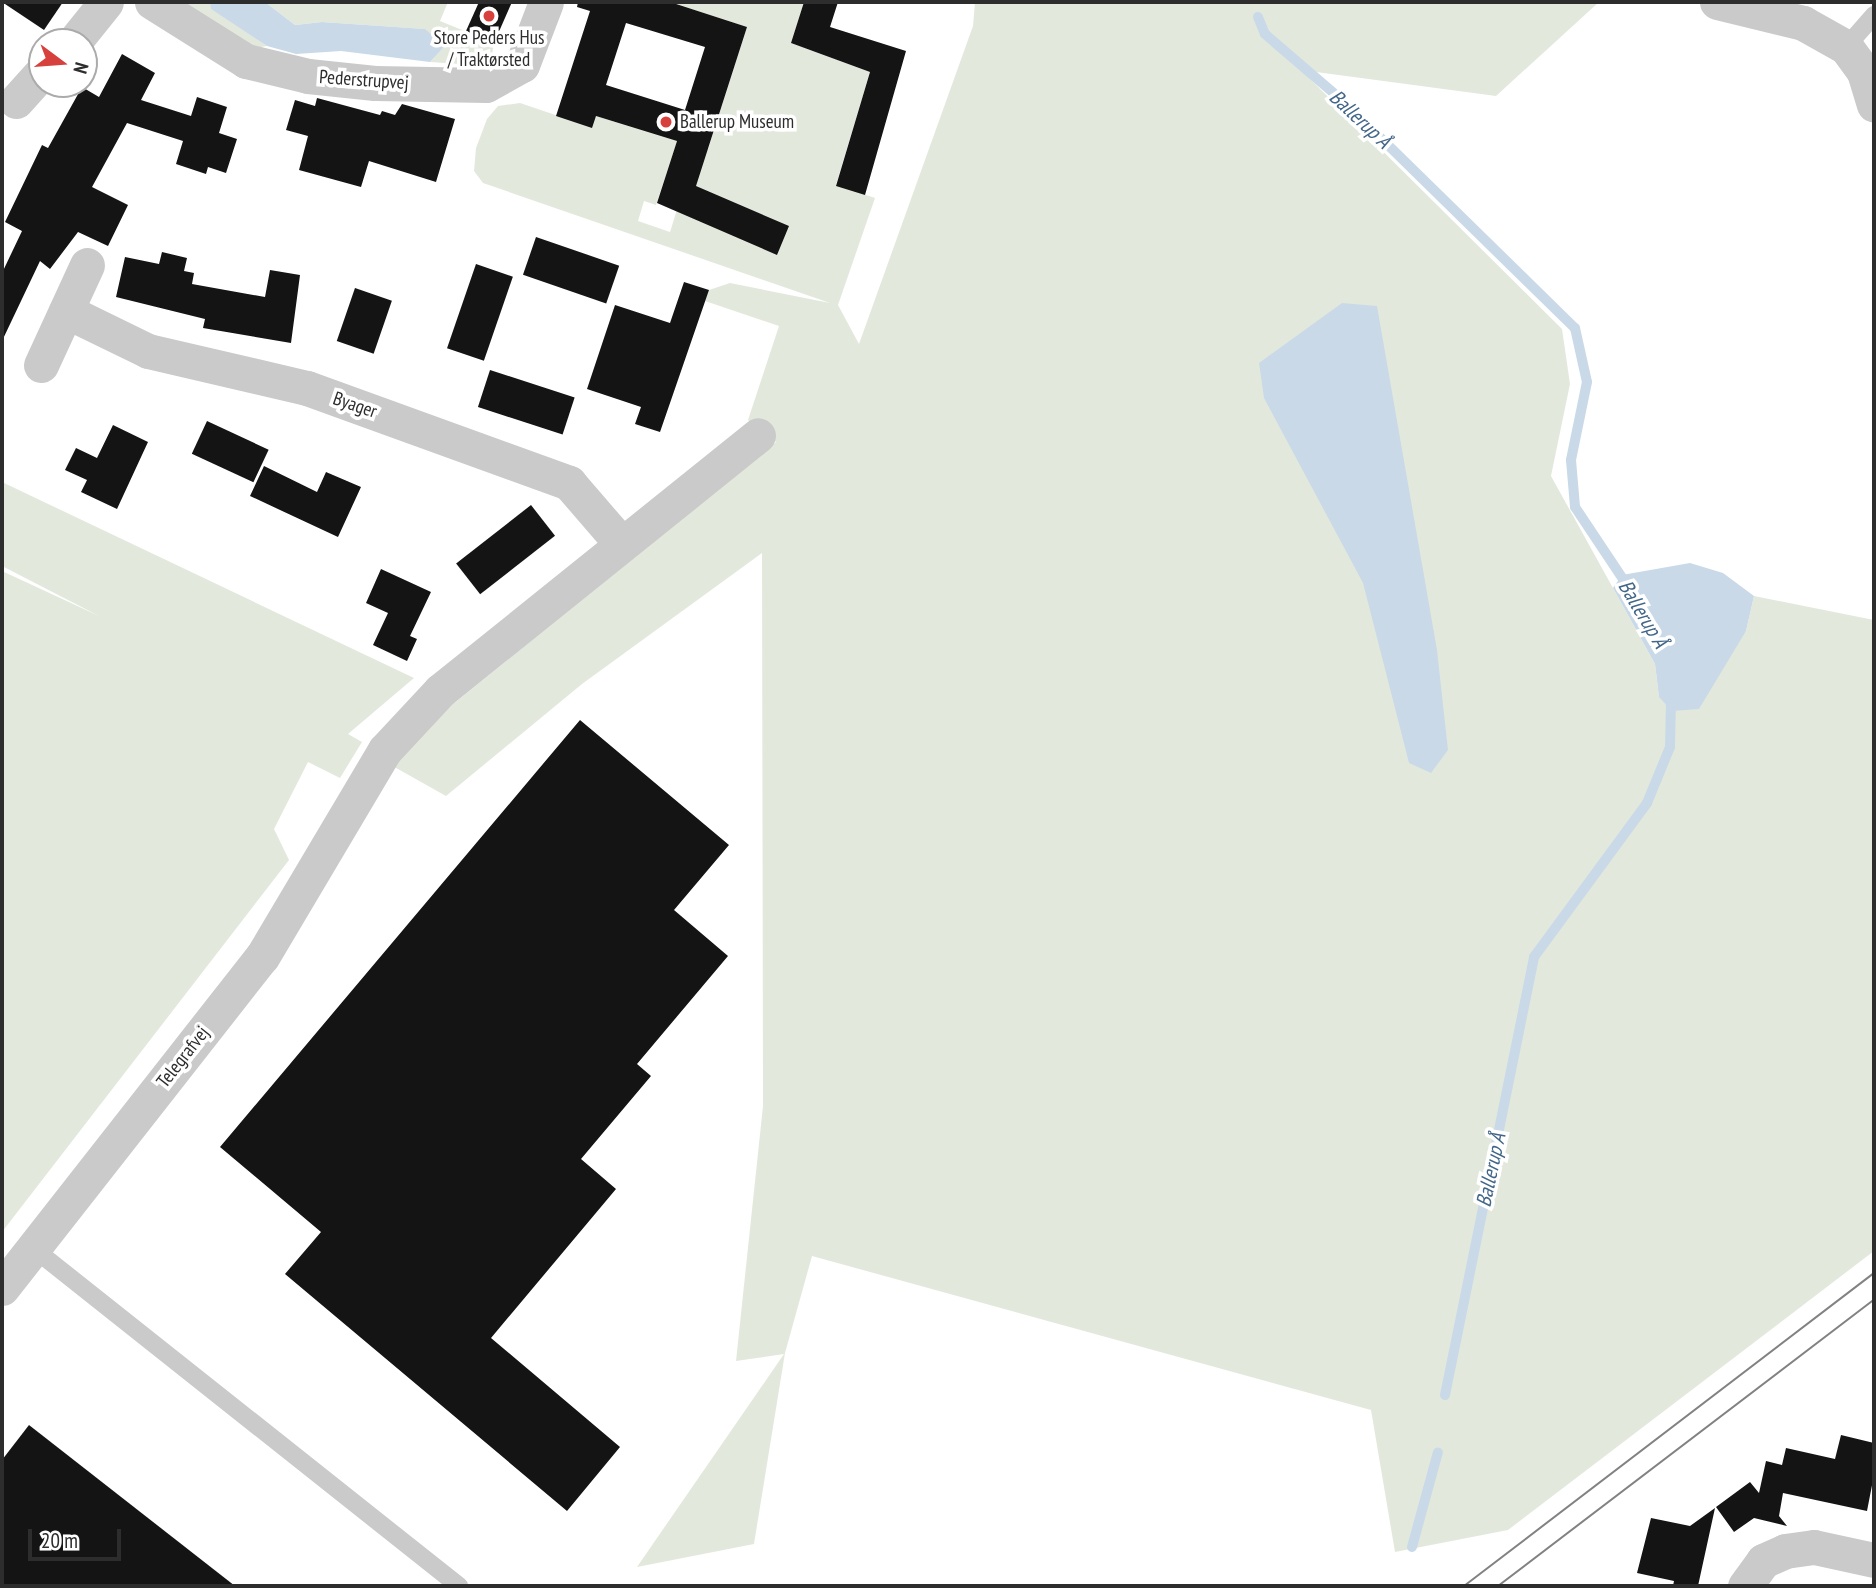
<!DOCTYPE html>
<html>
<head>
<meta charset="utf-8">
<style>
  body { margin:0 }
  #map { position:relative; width:1876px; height:1588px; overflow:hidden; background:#fff; font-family:"PT Sans Narrow",sans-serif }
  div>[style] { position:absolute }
  .green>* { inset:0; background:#e2e9dc }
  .water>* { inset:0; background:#c9d9e8 }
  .stream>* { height:10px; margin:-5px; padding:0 5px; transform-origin:5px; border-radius:5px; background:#c9d9e8 }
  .building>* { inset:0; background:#141414; transform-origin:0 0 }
  .lane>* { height:18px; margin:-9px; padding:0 9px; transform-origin:9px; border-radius:9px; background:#cacaca }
  .street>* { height:35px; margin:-17.5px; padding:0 17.5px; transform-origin:17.5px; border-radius:17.5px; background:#cacaca }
  .tram>* { height:2px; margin:-1px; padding:0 1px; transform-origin:1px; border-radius:1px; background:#828282 }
  .dots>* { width:19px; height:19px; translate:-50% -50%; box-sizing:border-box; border:4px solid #fff; border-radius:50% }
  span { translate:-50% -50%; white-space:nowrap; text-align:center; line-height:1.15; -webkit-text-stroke:7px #fff; paint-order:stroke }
  .poi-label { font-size:19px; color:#2d2d2d }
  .left { translate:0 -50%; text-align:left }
  .street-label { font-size:19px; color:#2d2d2d }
  .water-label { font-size:21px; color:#426688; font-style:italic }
  .frame { position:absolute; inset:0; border:4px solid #2d2d2d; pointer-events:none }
  .north { position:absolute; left:28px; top:28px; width:70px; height:70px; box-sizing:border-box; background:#fff; border:2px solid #ababab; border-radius:50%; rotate:106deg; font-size:19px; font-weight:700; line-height:28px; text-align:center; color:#2d2d2d }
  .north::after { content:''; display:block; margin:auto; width:24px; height:32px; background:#d6403d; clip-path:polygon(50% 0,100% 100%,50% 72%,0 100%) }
  .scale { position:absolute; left:28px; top:1529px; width:93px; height:32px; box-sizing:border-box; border:4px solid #2d2d2d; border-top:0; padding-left:9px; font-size:21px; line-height:24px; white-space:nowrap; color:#2d2d2d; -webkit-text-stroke:5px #fff; paint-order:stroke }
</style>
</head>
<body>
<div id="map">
  <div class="green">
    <div style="clip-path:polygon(176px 2px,210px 2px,212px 9px,267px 46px,244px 50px)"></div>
    <div style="clip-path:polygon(265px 2px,448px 2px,440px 21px,494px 43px,490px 66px,430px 62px,445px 46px,424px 29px,322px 22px,295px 25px)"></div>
    <div style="clip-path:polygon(670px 2px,804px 2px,791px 43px,870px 72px,836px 185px,875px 198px,838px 305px,859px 344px,973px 26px,975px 2px,1599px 2px,1496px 96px,1301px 70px,1562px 329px,1570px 384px,1551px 476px,1655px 664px,1659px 697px,1746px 631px,1754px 596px,1874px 620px,1874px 1251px,1508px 1530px,1395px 1552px,1371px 1410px,812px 1256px,785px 1353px,754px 1544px,637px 1567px,784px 1354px,736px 1361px,763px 1106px,762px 553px,582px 684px,446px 796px,389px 764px,452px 705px,776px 442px,748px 420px,779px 326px,705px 301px,709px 290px,730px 283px,830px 303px,483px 183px,474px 171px,476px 148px,487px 119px,498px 106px,520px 103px,591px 127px,596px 116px,677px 141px,656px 205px,644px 201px,638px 221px,670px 232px,691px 165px,708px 149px,747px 27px)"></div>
    <div style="clip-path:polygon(2px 482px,414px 678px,348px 734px,362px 742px,340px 778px,308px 762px,274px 829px,289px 860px,2px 1232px,2px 571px,99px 616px,2px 566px)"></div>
  </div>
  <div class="water">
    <div style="clip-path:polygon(210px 2px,265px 2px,295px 25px,322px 22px,425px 29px,445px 46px,430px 62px,341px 51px,296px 54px,267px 46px,211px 9px)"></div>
    <div style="clip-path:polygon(1342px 303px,1377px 306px,1437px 650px,1448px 750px,1431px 773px,1409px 763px,1363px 583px,1264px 398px,1259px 363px)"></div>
    <div style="clip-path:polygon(1690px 563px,1723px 573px,1754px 596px,1746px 631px,1699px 709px,1672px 711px,1659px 697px,1655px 664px,1613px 588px,1622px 575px)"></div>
  </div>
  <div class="stream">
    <div style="left:1258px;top:17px;width:18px;rotate:68deg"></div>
    <div style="left:1265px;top:34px;width:104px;rotate:40.7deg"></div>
    <div style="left:1344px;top:102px;width:323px;rotate:44.4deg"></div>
    <div style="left:1575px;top:328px;width:55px;rotate:77.5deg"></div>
    <div style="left:1587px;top:382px;width:80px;rotate:101.6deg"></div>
    <div style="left:1571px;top:460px;width:47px;rotate:85.1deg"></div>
    <div style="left:1575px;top:507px;width:94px;rotate:56.3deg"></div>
    <div style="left:1445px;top:1395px;width:447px;rotate:-78.5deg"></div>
    <div style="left:1534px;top:957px;width:191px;rotate:-53.7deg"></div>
    <div style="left:1647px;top:803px;width:61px;rotate:-67.7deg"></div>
    <div style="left:1670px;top:747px;width:47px;rotate:-88.8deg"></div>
    <div style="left:1412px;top:1547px;width:98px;rotate:-74.7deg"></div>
  </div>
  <div class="building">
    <div style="clip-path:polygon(2px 2px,63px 2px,44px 30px)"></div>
    <div style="clip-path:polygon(479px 2px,512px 2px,494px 43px,466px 31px)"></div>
    <div style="clip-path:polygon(evenodd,578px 2px,670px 2px,747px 27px,696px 186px,789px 226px,777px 255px,657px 203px,677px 141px,596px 116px,592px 128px,556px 116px,590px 11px,577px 7px,578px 2px,626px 23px,705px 47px,685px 110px,606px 85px,626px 23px)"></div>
    <div style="clip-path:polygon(804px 2px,838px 2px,830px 27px,906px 51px,865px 195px,836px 186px,870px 72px,791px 43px)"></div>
    <div style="clip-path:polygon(122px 54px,155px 73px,141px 100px,191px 116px,197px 97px,227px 107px,219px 133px,237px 139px,226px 173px,208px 167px,206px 174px,176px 164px,183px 141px,127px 123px,92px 187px,128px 205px,108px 246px,78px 232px,50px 269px,40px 261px,2px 341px,2px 273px,22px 231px,5px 222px,42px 145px,48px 148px,82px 87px,99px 97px)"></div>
    <div style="clip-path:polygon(317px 98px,380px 115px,382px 111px,395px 115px,402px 104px,455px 119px,436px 182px,369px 161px,361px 187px,299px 170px,308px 136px,286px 130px,295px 100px,315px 106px)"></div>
    <div style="left:536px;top:237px;width:88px;height:40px;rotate:19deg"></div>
    <div style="clip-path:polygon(162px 252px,187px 258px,184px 271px,194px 273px,192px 284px,265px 297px,270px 270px,300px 275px,291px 343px,203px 328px,205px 319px,116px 297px,125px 257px,159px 264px)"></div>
    <div style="left:476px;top:264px;width:39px;height:89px;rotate:19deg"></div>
    <div style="clip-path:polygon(684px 282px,709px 290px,660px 432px,635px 424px,641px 407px,587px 389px,615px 305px,670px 323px)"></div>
    <div style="left:355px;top:288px;width:39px;height:56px;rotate:19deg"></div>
    <div style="left:490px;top:370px;width:89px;height:39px;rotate:18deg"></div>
    <div style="left:207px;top:421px;width:68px;height:36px;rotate:25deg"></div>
    <div style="clip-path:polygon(113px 425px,148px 442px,117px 509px,81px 492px,87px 480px,65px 470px,76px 448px,97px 458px)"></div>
    <div style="clip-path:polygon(264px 466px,317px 492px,326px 472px,361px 487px,338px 537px,250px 496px)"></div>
    <div style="left:531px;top:505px;width:39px;height:95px;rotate:52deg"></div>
    <div style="clip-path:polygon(381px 569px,431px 592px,410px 636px,417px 639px,407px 661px,373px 645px,388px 613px,366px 603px)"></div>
    <div style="clip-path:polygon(580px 720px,729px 845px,674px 910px,728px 956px,637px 1064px,651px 1076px,581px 1159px,616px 1189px,491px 1338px,620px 1447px,567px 1511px,285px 1274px,321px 1232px,220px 1147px)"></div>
    <div style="clip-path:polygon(29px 1425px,235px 1586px,2px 1586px,2px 1460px)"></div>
    <div style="clip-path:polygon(1841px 1435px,1874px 1443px,1874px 1475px,1867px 1511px,1783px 1493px,1779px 1516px,1787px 1526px,1754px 1518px,1734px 1532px,1716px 1507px,1750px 1482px,1759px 1493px,1766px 1461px,1782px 1465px,1786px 1448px,1835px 1459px)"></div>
    <div style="clip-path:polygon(1715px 1508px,1698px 1586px,1673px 1586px,1674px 1581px,1637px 1573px,1651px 1518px,1690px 1526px)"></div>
  </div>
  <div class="lane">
    <div style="left:1846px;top:47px;width:43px;rotate:-48.8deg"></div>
    <div style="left:33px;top:1248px;width:544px;rotate:38.43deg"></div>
  </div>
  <div class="street">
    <div style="left:152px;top:2px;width:111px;rotate:32.1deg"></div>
    <div style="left:246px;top:61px;width:64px;rotate:13.6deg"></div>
    <div style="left:308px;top:76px;width:67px;rotate:6deg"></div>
    <div style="left:375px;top:83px;width:111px;rotate:1deg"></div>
    <div style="left:486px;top:85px;width:41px;rotate:-29.1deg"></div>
    <div style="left:522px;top:65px;width:67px;rotate:-69.1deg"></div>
    <div style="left:1717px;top:2px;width:89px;rotate:13.7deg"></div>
    <div style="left:1803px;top:23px;width:49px;rotate:29.2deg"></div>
    <div style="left:1846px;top:47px;width:31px;rotate:54deg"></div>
    <div style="left:1864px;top:72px;width:34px;rotate:73deg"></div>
    <div style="left:74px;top:42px;width:51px;rotate:-51.3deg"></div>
    <div style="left:16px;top:101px;width:39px;rotate:-48deg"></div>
    <div style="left:66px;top:311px;width:91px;rotate:26deg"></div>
    <div style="left:148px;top:351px;width:163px;rotate:13.1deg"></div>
    <div style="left:307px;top:388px;width:279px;rotate:19.9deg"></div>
    <div style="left:569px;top:483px;width:78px;rotate:49.2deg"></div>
    <div style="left:41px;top:365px;width:110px;rotate:-65.3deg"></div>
    <div style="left:2px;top:1288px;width:421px;rotate:-51.9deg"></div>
    <div style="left:262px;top:957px;width:241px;rotate:-59.3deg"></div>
    <div style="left:385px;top:750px;width:81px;rotate:-47deg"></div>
    <div style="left:440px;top:691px;width:408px;rotate:-38.8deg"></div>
    <div style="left:1745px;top:1586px;width:31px;rotate:-54deg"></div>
    <div style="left:1763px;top:1561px;width:24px;rotate:-24deg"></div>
    <div style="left:1785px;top:1551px;width:29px;rotate:-8deg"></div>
    <div style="left:1814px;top:1547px;width:61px;rotate:12.2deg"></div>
  </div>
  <div class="tram">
    <div style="left:1464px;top:1586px;width:516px;rotate:-37.36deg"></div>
    <div style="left:1498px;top:1586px;width:472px;rotate:-37.3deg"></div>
  </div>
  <div class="dots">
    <div style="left:489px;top:16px;background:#d6403d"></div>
    <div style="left:666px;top:122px;background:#d6403d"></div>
  </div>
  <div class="poi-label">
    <span style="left:489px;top:49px">Store Peders Hus<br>/ Traktørsted</span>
    <span class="left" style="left:680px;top:122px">Ballerup Museum</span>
  </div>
  <div class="street-label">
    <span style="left:364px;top:80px;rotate:4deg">Pederstrupvej</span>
    <span style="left:355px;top:405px;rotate:19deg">Byager</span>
    <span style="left:183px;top:1057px;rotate:-52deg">Telegrafvej</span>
  </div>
  <div class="water-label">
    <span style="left:1360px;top:119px;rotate:43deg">Ballerup Å</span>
    <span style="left:1643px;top:614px;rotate:59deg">Ballerup Å</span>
    <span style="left:1491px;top:1170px;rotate:-78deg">Ballerup Å</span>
  </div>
  <div class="frame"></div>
  <div class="north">N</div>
  <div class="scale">20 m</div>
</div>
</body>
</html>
